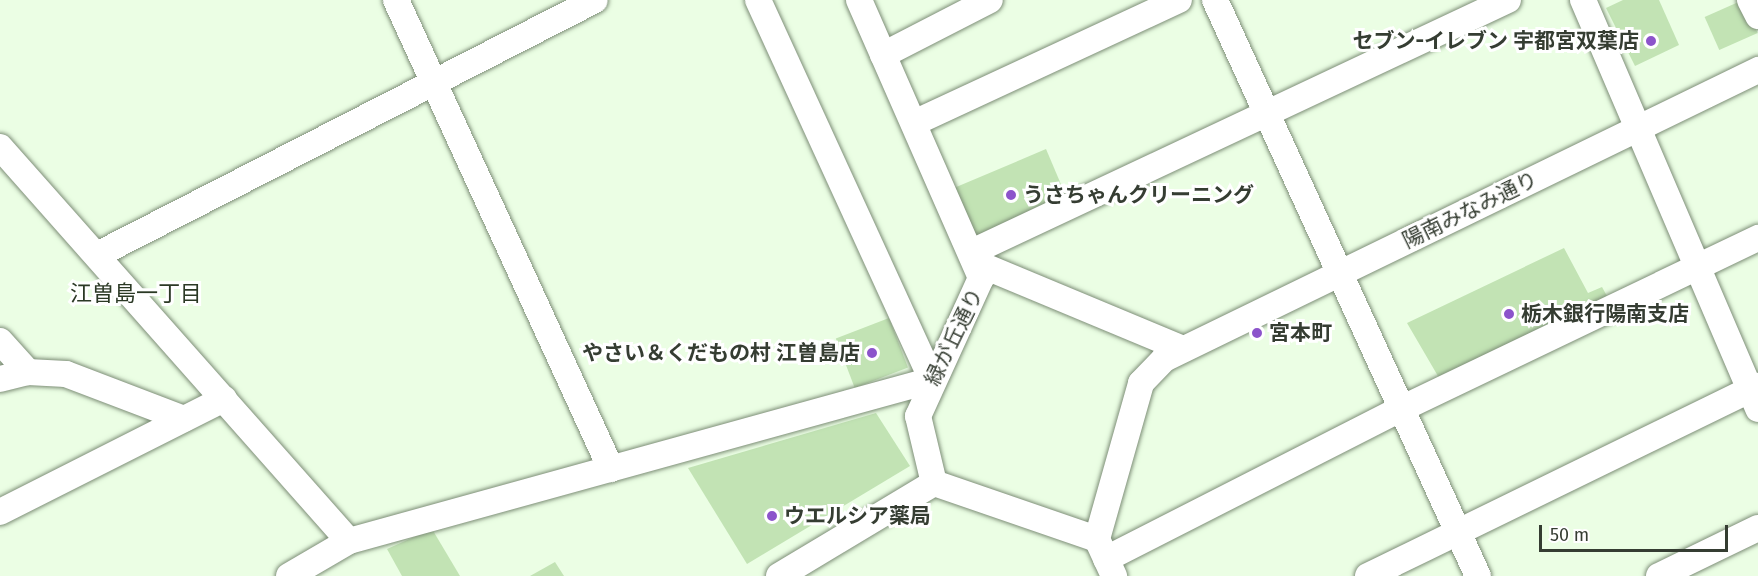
<!DOCTYPE html>
<html>
<head>
<meta charset="utf-8">
<style>
  body { margin:0 }
  #map { position:relative; width:1758px; height:576px; overflow:hidden; background:#ebfee4; font-family:"Fira Sans","Noto Sans JP",sans-serif }
  div>[style] { position:absolute }
  .building>* { inset:0; background:#c2e3b4; transform-origin:0 0 }
  .roads { filter:drop-shadow(0 0 2px #7d8e77) drop-shadow(0 0 2px #7d8e77) }
  .minor>* { height:26px; margin:-13px; padding:0 13px; transform-origin:13px; border-radius:13px; background:#fff }
  .dots>* { width:16px; height:16px; translate:-50% -50%; box-sizing:border-box; border:3px solid #fff; border-radius:50% }
  span { translate:-50% -50%; white-space:nowrap; text-align:center; line-height:1.15; -webkit-text-stroke:6px #fff; paint-order:stroke }
  .poi-label { font-size:21px; color:#353d32; font-weight:700 }
  .right { translate:-100% -50%; text-align:right }
  .left { translate:0 -50%; text-align:left }
  .street-label { font-size:21px; color:#353d32 }
  .neighbourhood-label { font-size:22px; color:#2b3925 }
  .scale { position:absolute; left:1539px; top:525px; width:189px; height:27px; box-sizing:border-box; border:3px solid #353d32; border-top:0; padding-left:8px; font-size:18px; line-height:21px; white-space:nowrap; color:#353d32; -webkit-text-stroke:4px #fff; paint-order:stroke }
</style>
</head>
<body>
<div id="map">
  <div class="building">
    <div style="clip-path:polygon(1623px 0,1659px 0,1679px 45px,1635px 66px,1606px 8px)"></div>
    <div style="left:1743px;top:0;width:36px;height:42px;rotate:66deg"></div>
    <div style="left:1046px;top:149px;width:53px;height:102px;rotate:67deg"></div>
    <div style="clip-path:polygon(1564px 248px,1588px 293px,1602px 287px,1612px 305px,1442px 383px,1407px 323px)"></div>
    <div style="left:889px;top:318px;width:53px;height:57px;rotate:69deg"></div>
    <div style="clip-path:polygon(876px 413px,910px 466px,747px 564px,688px 468px)"></div>
    <div style="clip-path:polygon(432px 529px,460px 576px,402px 576px,387px 549px)"></div>
    <div style="clip-path:polygon(555px 562px,564px 576px,530px 576px)"></div>
  </div>
  <div class="roads">
    <div class="minor">
      <div style="left:396px;top:0;width:516px;rotate:65.37deg"></div>
      <div style="left:859px;top:0;width:304px;rotate:66.3deg"></div>
      <div style="left:981px;top:278px;width:152px;rotate:114.5deg"></div>
      <div style="left:918px;top:416px;width:69px;rotate:76.6deg"></div>
      <div style="left:1215px;top:0;width:633px;rotate:65.46deg"></div>
      <div style="left:1583px;top:0;width:445px;rotate:66.8deg"></div>
      <div style="left:1750px;top:0;width:18px;rotate:63deg"></div>
      <div style="left:883px;top:55px;width:120px;rotate:-27.2deg"></div>
      <div style="left:914px;top:123px;width:292px;rotate:-24.9deg"></div>
      <div style="left:0;top:147px;width:526px;rotate:48.47deg"></div>
      <div style="left:974px;top:251px;width:590px;rotate:-25.18deg"></div>
      <div style="left:97px;top:255px;width:559px;rotate:-27.11deg"></div>
      <div style="left:979px;top:264px;width:221px;rotate:22.6deg"></div>
      <div style="left:0;top:341px;width:42px;rotate:47.9deg"></div>
      <div style="left:0;top:379px;width:29px;rotate:-14deg"></div>
      <div style="left:28px;top:372px;width:38px;rotate:3deg"></div>
      <div style="left:66px;top:374px;width:126px;rotate:20.9deg"></div>
      <div style="left:934px;top:483px;width:172px;rotate:19deg"></div>
      <div style="left:1097px;top:539px;width:41px;rotate:65.3deg"></div>
      <div style="left:0;top:512px;width:251px;rotate:-26.8deg"></div>
      <div style="left:1097px;top:539px;width:162px;rotate:-74.2deg"></div>
      <div style="left:1141px;top:383px;width:33px;rotate:-46deg"></div>
      <div style="left:1164px;top:359px;width:661px;rotate:-25.94deg"></div>
      <div style="left:1106px;top:559px;width:331px;rotate:-27deg"></div>
      <div style="left:1401px;top:409px;width:396px;rotate:-25.6deg"></div>
      <div style="left:289px;top:576px;width:69px;rotate:-30.3deg"></div>
      <div style="left:349px;top:541px;width:605px;rotate:-15.44deg"></div>
      <div style="left:932px;top:380px;width:418px;rotate:-114.6deg"></div>
      <div style="left:779px;top:576px;width:181px;rotate:-31deg"></div>
      <div style="left:1368px;top:576px;width:434px;rotate:-26deg"></div>
      <div style="left:1659px;top:576px;width:110px;rotate:-25.9deg"></div>
    </div>
  </div>
  <div class="dots">
    <div style="left:1651px;top:41px;background:#8c54cb"></div>
    <div style="left:1011px;top:195px;background:#8c54cb"></div>
    <div style="left:1509px;top:314px;background:#8c54cb"></div>
    <div style="left:1257px;top:333px;background:#8c54cb"></div>
    <div style="left:872px;top:353px;background:#8c54cb"></div>
    <div style="left:772px;top:516px;background:#8c54cb"></div>
  </div>
  <div class="poi-label">
    <span class="right" style="left:1639px;top:41px">セブン-イレブン 宇都宮双葉店</span>
    <span class="left" style="left:1023px;top:195px">うさちゃんクリーニング</span>
    <span class="left" style="left:1521px;top:314px">栃木銀行陽南支店</span>
    <span class="left" style="left:1269px;top:333px">宮本町</span>
    <span class="right" style="left:860px;top:353px">やさい＆くだもの村 江曽島店</span>
    <span class="left" style="left:784px;top:516px">ウエルシア薬局</span>
  </div>
  <div class="street-label">
    <span style="left:1470px;top:210px;rotate:-26deg">陽南みなみ通り</span>
    <span style="left:954px;top:337px;rotate:-64deg">緑が丘通り</span>
  </div>
  <div class="neighbourhood-label">
    <span style="left:136px;top:294px">江曽島一丁目</span>
  </div>
  <div class="scale">50 m</div>
</div>
</body>
</html>
